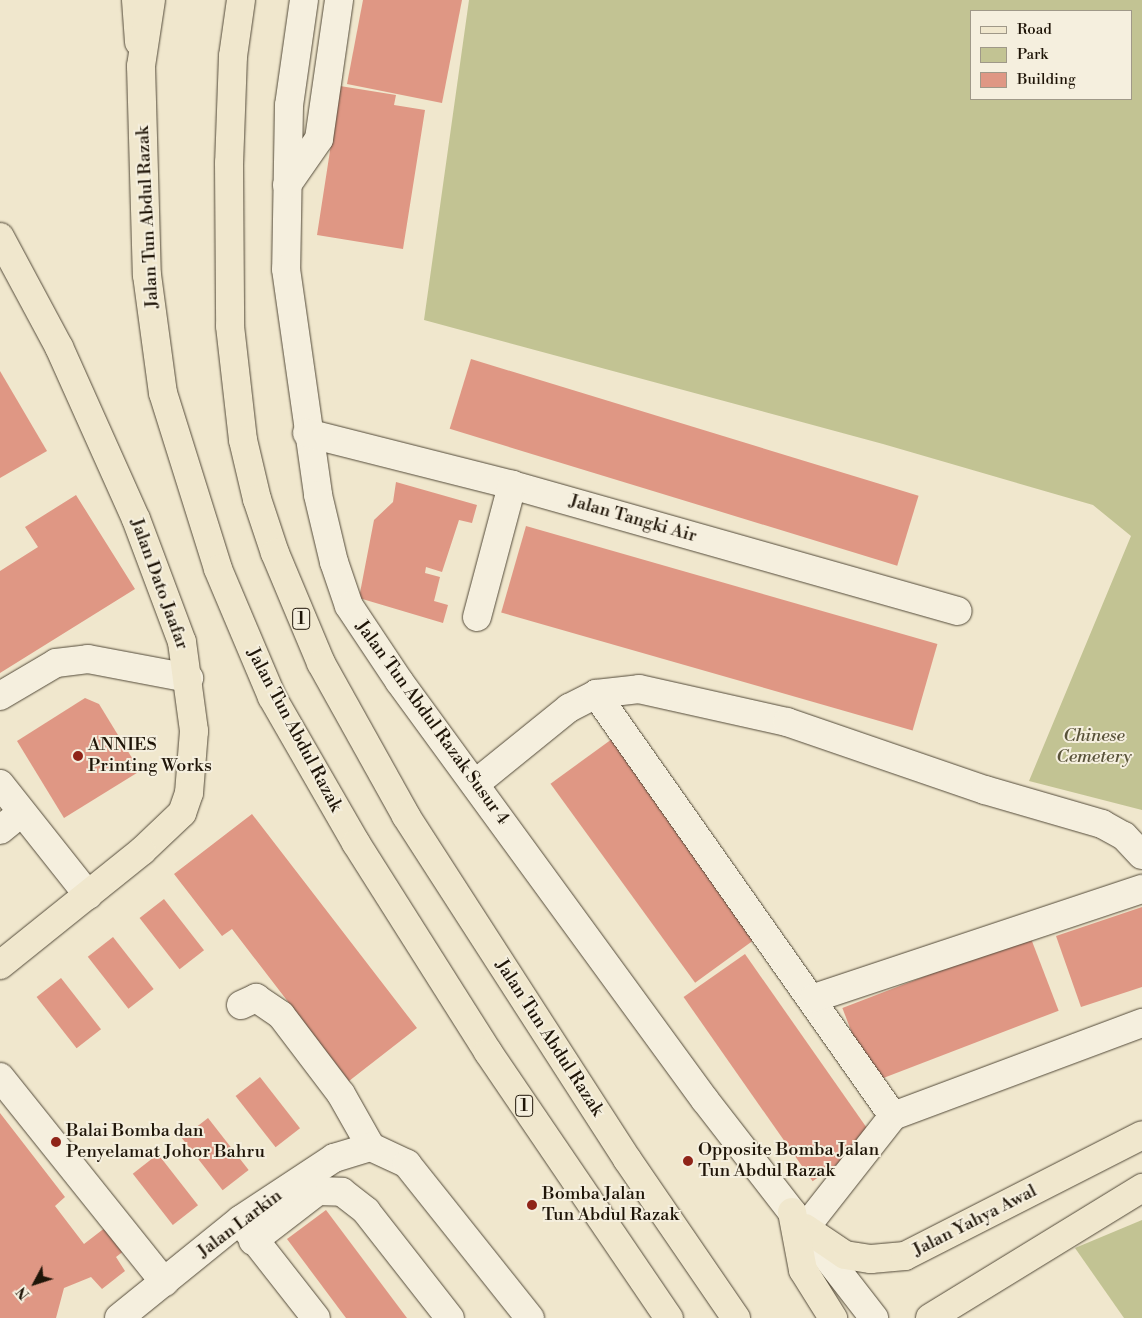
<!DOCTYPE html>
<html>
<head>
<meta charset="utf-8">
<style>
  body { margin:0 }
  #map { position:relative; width:1142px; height:1318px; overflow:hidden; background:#f0e7cd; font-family:"Libre Bodoni",serif }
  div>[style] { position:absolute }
  .green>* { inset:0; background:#c2c393 }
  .building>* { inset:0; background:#df9784; transform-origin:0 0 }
  .roads { filter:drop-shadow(0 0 1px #534a39) drop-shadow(0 0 1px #534a39) }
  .minor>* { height:28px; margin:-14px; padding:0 14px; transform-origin:14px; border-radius:14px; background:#f5efde }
  .major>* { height:28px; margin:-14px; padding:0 14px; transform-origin:14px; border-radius:14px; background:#f0e7cd }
  .highway>* { height:28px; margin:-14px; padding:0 14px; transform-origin:14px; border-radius:14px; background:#f0e7cd }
  .dots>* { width:14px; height:14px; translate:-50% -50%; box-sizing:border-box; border:2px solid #f5efde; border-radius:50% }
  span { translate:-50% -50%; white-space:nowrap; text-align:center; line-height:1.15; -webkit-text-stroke:4px #f5efde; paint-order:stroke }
  .shield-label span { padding:1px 4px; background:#f5efde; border:1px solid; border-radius:4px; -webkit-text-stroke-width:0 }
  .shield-label { font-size:16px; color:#1f1508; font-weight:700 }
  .street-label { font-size:18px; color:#1f1508 }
  .park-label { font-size:18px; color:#585239; font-style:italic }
  .poi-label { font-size:18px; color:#1f1508 }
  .left { translate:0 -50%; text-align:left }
  .legend { position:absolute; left:970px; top:10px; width:162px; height:90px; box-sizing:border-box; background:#f5efde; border:1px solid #9f9888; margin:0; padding:6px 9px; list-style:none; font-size:15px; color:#1f1508 }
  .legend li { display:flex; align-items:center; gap:10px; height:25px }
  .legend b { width:25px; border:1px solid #9f9888 }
  .north { position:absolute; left:10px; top:1258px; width:50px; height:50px; -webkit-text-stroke:4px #f5efde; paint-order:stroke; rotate:230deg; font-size:14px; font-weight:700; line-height:20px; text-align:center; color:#1f1508 }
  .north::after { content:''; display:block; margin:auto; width:18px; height:22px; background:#1f1508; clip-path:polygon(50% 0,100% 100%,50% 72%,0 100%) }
</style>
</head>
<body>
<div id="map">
  <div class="green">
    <div style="clip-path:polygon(evenodd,469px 0,1142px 0,1142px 810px,1029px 781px,1131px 536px,1093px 505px,883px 444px,424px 320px,469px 0,1131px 11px,1131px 99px,971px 99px,971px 11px,1131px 11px)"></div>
    <div style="clip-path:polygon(1142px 1220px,1142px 1318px,1124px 1318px,1075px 1248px)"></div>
  </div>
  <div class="building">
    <div style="clip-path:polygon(363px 0,462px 0,442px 103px,347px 84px)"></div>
    <div style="clip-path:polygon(340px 86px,396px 95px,394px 105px,425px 110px,403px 249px,317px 235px)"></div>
    <div style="left:471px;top:359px;width:468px;height:73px;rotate:17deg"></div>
    <div style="clip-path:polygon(0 371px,47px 451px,0 478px)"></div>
    <div style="clip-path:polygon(396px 482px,477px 505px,472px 523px,459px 520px,442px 572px,426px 567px,425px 573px,440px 577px,434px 601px,448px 605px,443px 623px,359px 598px,374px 520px,393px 502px)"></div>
    <div style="clip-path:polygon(76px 495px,135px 589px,0 673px,0 571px,38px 547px,25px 527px)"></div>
    <div style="left:526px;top:526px;width:428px;height:90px;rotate:16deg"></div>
    <div style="clip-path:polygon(85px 698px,99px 704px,140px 771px,64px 818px,17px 741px)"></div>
    <div style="left:612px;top:739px;width:246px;height:76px;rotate:54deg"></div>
    <div style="clip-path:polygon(252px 814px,417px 1028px,349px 1081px,232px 929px,222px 936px,174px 874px)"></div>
    <div style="left:164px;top:899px;width:65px;height:31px;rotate:52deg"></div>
    <div style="clip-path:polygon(1142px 907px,1142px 987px,1081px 1007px,1056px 936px)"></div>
    <div style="left:1030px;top:936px;width:80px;height:201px;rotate:69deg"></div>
    <div style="left:113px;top:937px;width:66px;height:32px;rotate:52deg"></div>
    <div style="left:745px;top:954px;width:225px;height:75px;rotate:55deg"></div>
    <div style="left:61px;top:978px;width:65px;height:31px;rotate:52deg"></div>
    <div style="left:260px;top:1077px;width:65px;height:31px;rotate:52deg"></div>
    <div style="clip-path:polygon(0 1113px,65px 1197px,55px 1206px,84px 1244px,106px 1227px,125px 1250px,116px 1257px,125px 1271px,102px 1289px,91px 1277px,64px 1288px,56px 1318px,0 1318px)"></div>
    <div style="left:208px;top:1118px;width:66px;height:33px;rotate:52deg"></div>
    <div style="left:158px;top:1154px;width:65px;height:32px;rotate:52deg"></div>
    <div style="clip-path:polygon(326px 1210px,407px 1318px,346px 1318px,287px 1239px)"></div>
  </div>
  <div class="roads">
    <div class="minor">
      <div style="left:304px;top:0;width:106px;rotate:98.1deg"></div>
      <div style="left:289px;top:105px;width:164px;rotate:91deg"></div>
      <div style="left:286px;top:269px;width:228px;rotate:81.9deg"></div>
      <div style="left:318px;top:495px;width:69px;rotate:76.6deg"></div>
      <div style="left:334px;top:562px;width:46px;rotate:71.2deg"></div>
      <div style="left:349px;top:606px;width:90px;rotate:56.3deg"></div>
      <div style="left:399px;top:681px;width:519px;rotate:53.86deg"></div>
      <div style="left:705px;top:1100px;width:276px;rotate:52.2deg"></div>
      <div style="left:287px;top:185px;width:56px;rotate:-55.2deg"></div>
      <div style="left:319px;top:139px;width:140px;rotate:-81.8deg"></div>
      <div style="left:307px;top:433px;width:211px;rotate:14.2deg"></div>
      <div style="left:512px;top:485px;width:463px;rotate:15.8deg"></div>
      <div style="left:477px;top:617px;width:137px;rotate:-75.1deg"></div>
      <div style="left:596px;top:694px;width:43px;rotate:-6.6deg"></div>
      <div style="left:639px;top:689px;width:152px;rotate:12.6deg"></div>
      <div style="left:787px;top:722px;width:209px;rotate:19deg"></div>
      <div style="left:985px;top:790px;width:122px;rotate:16.2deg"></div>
      <div style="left:1102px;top:824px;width:25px;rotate:29deg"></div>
      <div style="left:1124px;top:836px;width:26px;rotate:47deg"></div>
      <div style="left:0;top:696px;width:65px;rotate:-30.5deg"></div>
      <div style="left:56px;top:663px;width:32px;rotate:-7deg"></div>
      <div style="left:88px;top:659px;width:103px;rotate:10.7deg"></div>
      <div style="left:0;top:784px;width:142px;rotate:51.6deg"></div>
      <div style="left:475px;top:784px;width:121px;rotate:-39deg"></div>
      <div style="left:569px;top:708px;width:30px;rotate:-27deg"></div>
      <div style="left:596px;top:694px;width:516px;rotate:54.86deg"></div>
      <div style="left:0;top:830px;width:28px;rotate:-39deg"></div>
      <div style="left:814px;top:998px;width:346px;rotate:-18.4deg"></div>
      <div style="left:241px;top:1005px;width:17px;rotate:-25deg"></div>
      <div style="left:256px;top:998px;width:30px;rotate:34deg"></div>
      <div style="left:281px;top:1015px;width:99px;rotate:52.8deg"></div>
      <div style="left:341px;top:1094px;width:61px;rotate:60.5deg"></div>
      <div style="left:0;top:1077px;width:263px;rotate:51.3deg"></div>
      <div style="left:371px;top:1147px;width:40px;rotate:25deg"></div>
      <div style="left:407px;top:1164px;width:197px;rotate:51.4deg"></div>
      <div style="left:243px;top:1225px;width:118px;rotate:51.9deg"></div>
      <div style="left:253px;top:1241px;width:82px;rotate:-37.6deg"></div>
      <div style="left:318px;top:1191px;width:24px;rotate:2deg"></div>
      <div style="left:342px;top:1192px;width:31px;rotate:38deg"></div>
      <div style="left:366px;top:1211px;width:136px;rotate:51.9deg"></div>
      <div style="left:809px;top:1246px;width:18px;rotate:-103deg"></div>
      <div style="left:805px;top:1228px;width:142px;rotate:-51.8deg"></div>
      <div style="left:893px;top:1116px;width:266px;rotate:-20.5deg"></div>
      <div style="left:119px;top:1318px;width:156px;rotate:-39deg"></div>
      <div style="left:240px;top:1220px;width:113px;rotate:-33.4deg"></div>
      <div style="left:334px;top:1158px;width:39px;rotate:-17deg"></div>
    </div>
    <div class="major">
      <div style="left:136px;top:0;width:42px;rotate:85.9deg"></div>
      <div style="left:0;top:237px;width:125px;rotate:61.8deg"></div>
      <div style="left:59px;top:347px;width:188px;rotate:65.9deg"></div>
      <div style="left:136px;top:519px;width:131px;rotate:69.5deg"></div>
      <div style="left:182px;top:642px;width:90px;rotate:82.3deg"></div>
      <div style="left:194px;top:731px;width:62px;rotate:94.6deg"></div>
      <div style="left:189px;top:793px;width:21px;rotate:109deg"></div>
      <div style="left:182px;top:813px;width:55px;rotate:136.5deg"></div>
      <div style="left:142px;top:851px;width:182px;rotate:141.2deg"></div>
      <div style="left:805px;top:1228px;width:48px;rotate:34deg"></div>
      <div style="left:845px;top:1255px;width:26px;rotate:9deg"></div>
      <div style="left:871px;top:1259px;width:34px;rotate:-5deg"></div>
      <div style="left:905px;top:1256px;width:266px;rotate:-27deg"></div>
      <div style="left:930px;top:1318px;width:249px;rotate:-31.5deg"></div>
    </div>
    <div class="highway">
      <div style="left:151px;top:0;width:67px;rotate:98.6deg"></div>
      <div style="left:141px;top:66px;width:209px;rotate:88.4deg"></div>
      <div style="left:147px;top:275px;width:119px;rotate:82.3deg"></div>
      <div style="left:163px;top:393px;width:184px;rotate:72.6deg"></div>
      <div style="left:218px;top:569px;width:139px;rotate:67.1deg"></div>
      <div style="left:272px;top:697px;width:168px;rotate:60.1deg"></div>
      <div style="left:356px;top:843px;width:247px;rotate:57.7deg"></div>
      <div style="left:488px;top:1052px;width:322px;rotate:55.8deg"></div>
      <div style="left:241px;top:0;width:57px;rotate:98.1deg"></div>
      <div style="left:233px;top:56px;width:107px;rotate:92.1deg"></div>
      <div style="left:229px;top:163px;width:163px;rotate:89.6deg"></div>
      <div style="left:230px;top:326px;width:115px;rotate:83.5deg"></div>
      <div style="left:243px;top:440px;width:61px;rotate:76.7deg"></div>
      <div style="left:257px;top:499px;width:57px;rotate:71.6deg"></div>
      <div style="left:275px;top:553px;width:119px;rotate:67.3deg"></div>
      <div style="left:321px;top:663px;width:175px;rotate:60.9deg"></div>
      <div style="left:406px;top:816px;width:408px;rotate:57.2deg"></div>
      <div style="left:627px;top:1159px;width:193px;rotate:55.6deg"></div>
      <div style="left:792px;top:1212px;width:59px;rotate:79.3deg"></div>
      <div style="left:803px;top:1270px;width:57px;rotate:58deg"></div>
    </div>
  </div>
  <div class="dots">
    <div style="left:78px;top:756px;background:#8f2418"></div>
    <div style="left:56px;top:1142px;background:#8f2418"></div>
    <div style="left:688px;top:1161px;background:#8f2418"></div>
    <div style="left:532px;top:1205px;background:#8f2418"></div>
  </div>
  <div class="shield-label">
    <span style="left:301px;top:619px">1</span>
    <span style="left:524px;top:1106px">1</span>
  </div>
  <div class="street-label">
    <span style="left:148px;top:217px;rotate:-93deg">Jalan Tun Abdul Razak</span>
    <span style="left:633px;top:519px;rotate:16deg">Jalan Tangki Air</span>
    <span style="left:159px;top:584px;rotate:70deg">Jalan Dato Jaafar</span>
    <span style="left:432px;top:723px;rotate:54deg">Jalan Tun Abdul Razak Susur 4</span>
    <span style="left:294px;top:730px;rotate:62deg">Jalan Tun Abdul Razak</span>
    <span style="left:549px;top:1038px;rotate:57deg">Jalan Tun Abdul Razak</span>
    <span style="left:975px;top:1221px;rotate:-27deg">Jalan Yahya Awal</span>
    <span style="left:240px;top:1224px;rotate:-37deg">Jalan Larkin</span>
  </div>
  <div class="park-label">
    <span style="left:1094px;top:747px">Chinese<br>Cemetery</span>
  </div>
  <div class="poi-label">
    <span class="left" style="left:88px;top:756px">ANNIES<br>Printing Works</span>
    <span class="left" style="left:66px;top:1142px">Balai Bomba dan<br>Penyelamat Johor Bahru</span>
    <span class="left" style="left:698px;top:1161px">Opposite Bomba Jalan<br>Tun Abdul Razak</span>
    <span class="left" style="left:542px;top:1205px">Bomba Jalan<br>Tun Abdul Razak</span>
  </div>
  <ul class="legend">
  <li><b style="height:6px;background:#f0e7cd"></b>Road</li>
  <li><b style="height:14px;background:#c2c393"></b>Park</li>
  <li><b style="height:14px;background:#df9784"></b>Building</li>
  </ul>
  <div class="north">N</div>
</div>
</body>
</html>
